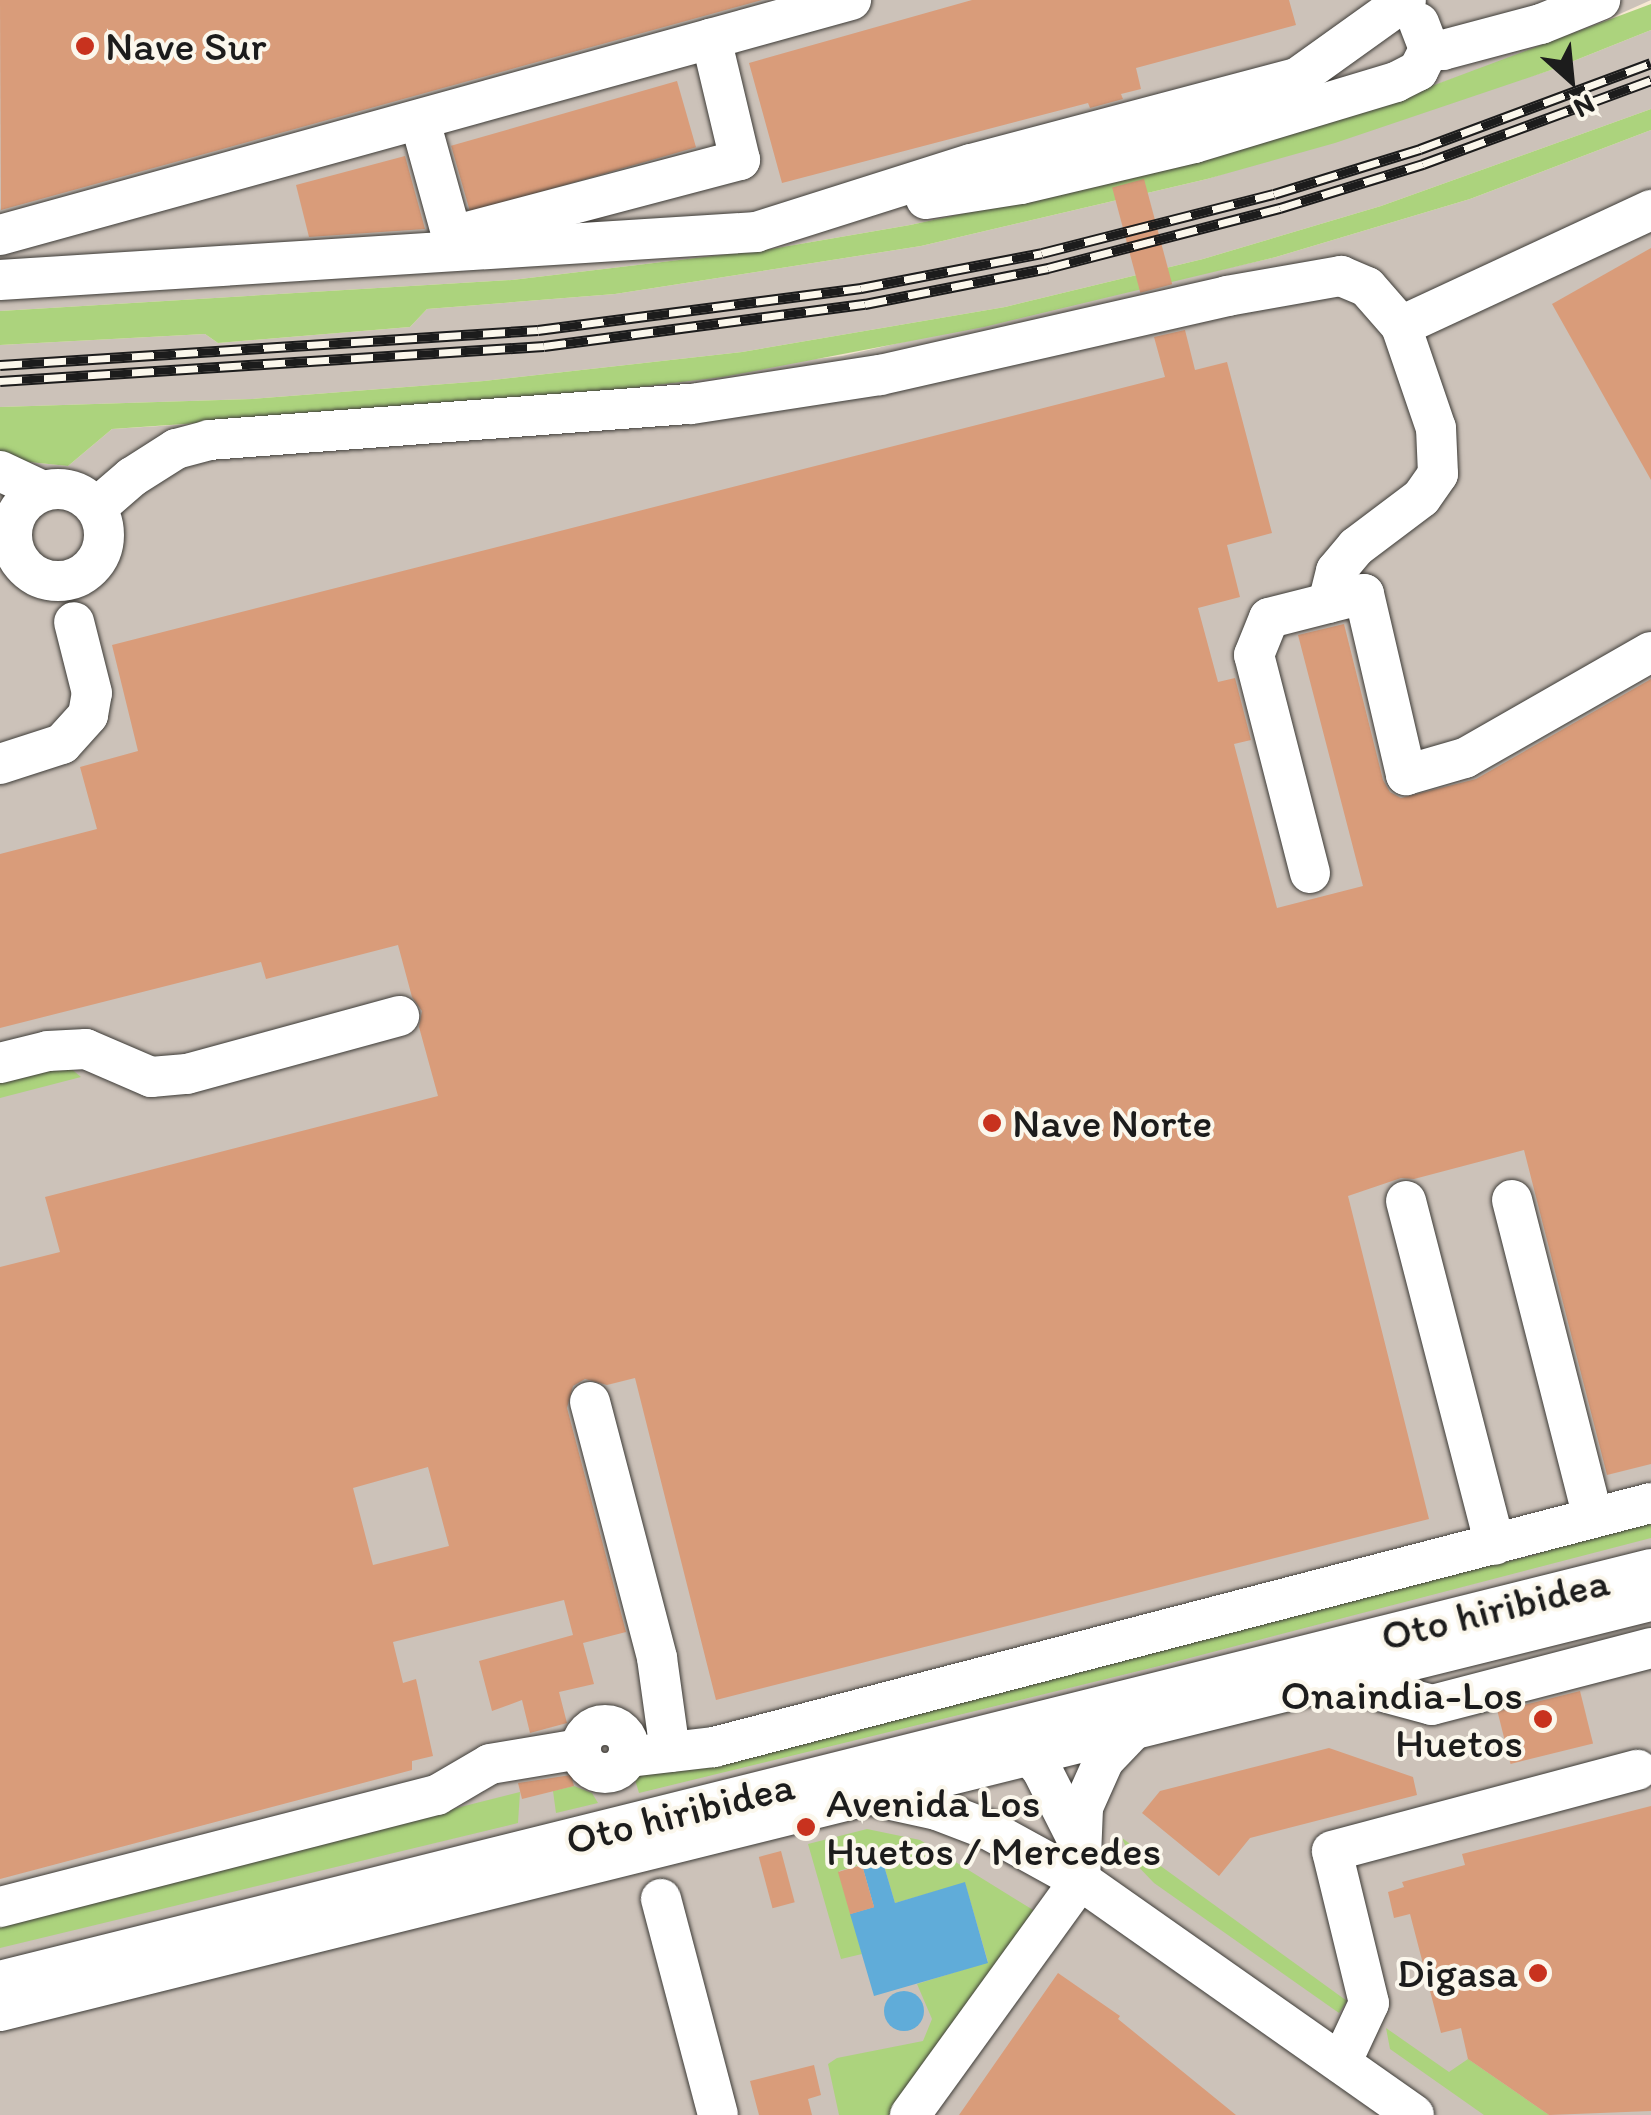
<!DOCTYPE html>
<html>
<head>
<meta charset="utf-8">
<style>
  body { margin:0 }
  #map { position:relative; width:1651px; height:2115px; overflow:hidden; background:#f7e8d2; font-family:Itim,sans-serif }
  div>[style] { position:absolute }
  .industrial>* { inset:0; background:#ccc2b9 }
  .green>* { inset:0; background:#acd37d }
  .water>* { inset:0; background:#60acd9 }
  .round { border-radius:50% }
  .building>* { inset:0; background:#d99c7a; transform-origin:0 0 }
  .roads { filter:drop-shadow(0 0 2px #3d3b37) drop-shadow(0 0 2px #3d3b37) }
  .minor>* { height:40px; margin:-20px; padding:0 20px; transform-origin:20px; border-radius:20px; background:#fff }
  .minor>.ring { margin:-20px; padding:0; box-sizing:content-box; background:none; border:40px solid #fff; border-radius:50% }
  .rail>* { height:11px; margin-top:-5.5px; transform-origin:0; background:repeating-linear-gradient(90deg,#fbf7ec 0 22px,#1c1c1c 0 44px); box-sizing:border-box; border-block:2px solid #1c1c1c }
  .dots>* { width:28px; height:28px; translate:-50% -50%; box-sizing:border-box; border:5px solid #fbf7ec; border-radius:50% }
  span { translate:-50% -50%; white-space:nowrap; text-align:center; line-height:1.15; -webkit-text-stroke:8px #fbf7ec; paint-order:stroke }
  .poi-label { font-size:42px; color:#1c1c1c }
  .left { translate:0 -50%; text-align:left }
  .right { translate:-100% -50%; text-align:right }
  .street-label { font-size:42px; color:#1c1c1c }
  .north { position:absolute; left:1521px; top:30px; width:100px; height:100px; -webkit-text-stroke:8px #fbf7ec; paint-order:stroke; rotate:153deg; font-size:28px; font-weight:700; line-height:40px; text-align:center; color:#1c1c1c }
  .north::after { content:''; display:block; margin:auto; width:35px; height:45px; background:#1c1c1c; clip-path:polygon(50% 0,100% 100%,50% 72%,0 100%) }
</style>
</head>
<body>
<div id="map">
  <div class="industrial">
    <div style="clip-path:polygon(0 0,1651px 0,1566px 38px,1413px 93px,1064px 192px,910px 225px,771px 249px,512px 280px,0 311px)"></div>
    <div style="clip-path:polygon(1651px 30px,1651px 109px,1381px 206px,1203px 259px,1005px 307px,742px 352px,484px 381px,252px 399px,0 407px,0 345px,205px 334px,218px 343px,410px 327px,427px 309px,615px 294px,921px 246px,1207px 179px,1551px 70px)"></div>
    <div style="clip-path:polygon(1651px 130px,1651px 2115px,0 2115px,0 459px,68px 466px,112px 429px,303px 417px,842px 356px,1276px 257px,1470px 199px)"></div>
  </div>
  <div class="green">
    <div style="clip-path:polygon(1651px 4px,1651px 30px,1551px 70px,1335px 143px,1207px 179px,921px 246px,615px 294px,427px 309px,410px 327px,218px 343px,205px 334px,0 345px,0 311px,512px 280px,771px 249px,910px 225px,1064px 192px,1413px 93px)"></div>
    <div style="clip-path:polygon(1651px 109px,1651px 130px,1470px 199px,1276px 257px,984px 327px,723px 377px,532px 400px,112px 429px,68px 466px,0 459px,0 407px,252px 399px,484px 381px,742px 352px,1005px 307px,1203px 259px,1381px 206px)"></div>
    <div style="clip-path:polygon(69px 1067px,81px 1077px,0 1098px,0 1078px)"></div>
    <div style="clip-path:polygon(1651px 1518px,1651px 1538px,1159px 1666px,639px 1793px,633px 1773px,1538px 1554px,1539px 1546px)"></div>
    <div style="clip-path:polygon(574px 1786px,592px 1793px,598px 1803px,556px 1813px,553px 1791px)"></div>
    <div style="clip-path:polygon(520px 1792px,518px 1823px,0 1948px,0 1923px)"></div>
    <div style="clip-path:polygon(867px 1829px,920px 1840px,1038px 1913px,897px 2115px,839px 2115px,828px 2064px,837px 2058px,923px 2041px,932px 2019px,917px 1984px,988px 1962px,965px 1883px,895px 1903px,882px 1859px,839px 1871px,862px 1954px,841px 1959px,808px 1844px)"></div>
    <div style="clip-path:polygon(1122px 1838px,1347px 2001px,1339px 2013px,1154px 1883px,1131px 1859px)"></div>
    <div style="clip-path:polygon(1386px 2028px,1449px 2072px,1468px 2059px,1549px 2115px,1484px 2115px,1390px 2049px)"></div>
  </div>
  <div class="water">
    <div style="clip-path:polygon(882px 1859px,895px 1903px,965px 1882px,988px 1963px,874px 1996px,850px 1914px,874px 1907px,862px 1865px)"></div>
    <div class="round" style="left:884px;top:1991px;width:40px;height:40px"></div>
  </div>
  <div class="building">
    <div style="clip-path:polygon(0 0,762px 0,1px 210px)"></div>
    <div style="clip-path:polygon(972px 0,1289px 0,1296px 25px,1136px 68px,1141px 89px,1121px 94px,1123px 99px,1090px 108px,1088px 103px,782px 183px,749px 63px)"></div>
    <div style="left:677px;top:81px;width:69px;height:235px;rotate:74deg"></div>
    <div style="clip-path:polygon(405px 156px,425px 229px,309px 237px,296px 185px)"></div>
    <div style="left:1144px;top:179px;width:109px;height:33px;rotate:75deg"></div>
    <div style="clip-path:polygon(1651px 248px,1651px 480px,1552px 304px)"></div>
    <div style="clip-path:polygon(evenodd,1185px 330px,1195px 370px,1227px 362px,1272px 533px,1227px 545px,1240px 597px,1198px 608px,1218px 682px,1235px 678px,1251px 740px,1234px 744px,1277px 908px,1363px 886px,1298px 635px,1344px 624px,1383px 780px,1390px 792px,1401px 798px,1476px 779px,1651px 679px,1651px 1464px,1607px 1475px,1524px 1150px,1414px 1179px,1401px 1178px,1348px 1196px,1429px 1519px,716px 1700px,635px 1378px,607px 1385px,585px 1379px,573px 1386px,567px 1408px,626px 1632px,583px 1643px,594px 1684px,559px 1692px,567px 1723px,530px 1733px,522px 1700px,492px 1711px,479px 1661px,573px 1635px,564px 1600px,393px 1642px,403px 1683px,416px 1679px,433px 1756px,412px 1761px,412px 1770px,0 1879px,0 1267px,60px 1252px,45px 1197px,438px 1096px,419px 1027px,422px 1011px,412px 997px,398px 945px,266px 979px,261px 962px,0 1028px,0 854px,97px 829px,80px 767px,138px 751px,112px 645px,1165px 377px,1154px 337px,1185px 330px,428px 1467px,449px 1546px,373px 1565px,353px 1488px,428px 1467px)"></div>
    <div style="left:1580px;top:1691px;width:54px;height:85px;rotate:76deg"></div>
    <div style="clip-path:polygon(1329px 1748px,1413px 1777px,1417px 1795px,1250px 1838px,1219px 1876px,1142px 1813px,1160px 1791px)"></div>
    <div style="clip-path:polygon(571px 1775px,574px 1786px,522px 1799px,518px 1783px)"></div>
    <div style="clip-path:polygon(1651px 1806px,1651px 2111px,1549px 2115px,1468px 2059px,1461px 2028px,1441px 2033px,1410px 1914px,1394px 1918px,1388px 1892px,1404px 1887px,1402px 1882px,1465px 1865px,1462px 1854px)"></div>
    <div style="left:781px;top:1851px;width:53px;height:23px;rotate:75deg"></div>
    <div style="left:862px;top:1865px;width:44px;height:25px;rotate:74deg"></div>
    <div style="clip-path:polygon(1058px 1973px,1120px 2016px,1118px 2019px,1236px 2115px,959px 2115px)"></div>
    <div style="clip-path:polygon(814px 2065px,821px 2095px,808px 2099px,812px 2115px,759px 2115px,750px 2081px)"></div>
  </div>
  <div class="roads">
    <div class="minor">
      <div style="left:1419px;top:23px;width:28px;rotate:69deg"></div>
      <div style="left:1429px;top:49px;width:14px;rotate:4deg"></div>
      <div style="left:1443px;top:50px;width:101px;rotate:-14.9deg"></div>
      <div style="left:1541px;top:24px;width:64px;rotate:-22.1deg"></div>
      <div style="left:420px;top:121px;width:119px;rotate:74.5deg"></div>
      <div style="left:452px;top:236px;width:298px;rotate:-14.8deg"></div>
      <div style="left:740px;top:160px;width:125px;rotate:-103.4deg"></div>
      <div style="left:926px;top:199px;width:96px;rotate:-9deg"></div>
      <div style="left:1021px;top:184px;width:178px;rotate:-13.3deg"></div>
      <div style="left:1194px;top:143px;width:211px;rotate:-16.8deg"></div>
      <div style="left:1396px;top:82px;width:25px;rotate:-27deg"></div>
      <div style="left:1418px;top:71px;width:25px;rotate:-63deg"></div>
      <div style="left:0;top:235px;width:883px;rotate:-15.44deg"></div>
      <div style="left:0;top:280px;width:758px;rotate:-3.63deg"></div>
      <div style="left:756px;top:232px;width:225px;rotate:-17.6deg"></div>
      <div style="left:971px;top:164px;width:337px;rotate:-14.8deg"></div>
      <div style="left:1297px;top:78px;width:134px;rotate:-35.6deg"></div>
      <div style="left:1401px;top:326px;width:276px;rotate:-24.9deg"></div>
      <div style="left:0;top:471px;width:47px;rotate:24.9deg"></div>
      <div class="ring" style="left:12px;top:489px;width:52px;height:52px"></div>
      <div style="left:96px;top:508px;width:48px;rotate:-40.7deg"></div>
      <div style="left:132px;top:477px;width:52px;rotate:-32.5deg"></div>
      <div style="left:176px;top:449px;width:34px;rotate:-15deg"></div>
      <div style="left:209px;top:440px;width:484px;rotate:-4.3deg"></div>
      <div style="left:692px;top:404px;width:190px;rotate:-8.8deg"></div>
      <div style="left:880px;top:375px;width:356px;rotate:-12.8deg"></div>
      <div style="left:1227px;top:296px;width:116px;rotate:-10deg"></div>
      <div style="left:1341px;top:276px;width:28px;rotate:23deg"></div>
      <div style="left:1367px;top:287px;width:52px;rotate:48.9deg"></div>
      <div style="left:1401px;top:326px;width:108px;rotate:71.1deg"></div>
      <div style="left:1436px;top:428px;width:46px;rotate:87.5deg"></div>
      <div style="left:1438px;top:474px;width:29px;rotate:125deg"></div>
      <div style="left:1421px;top:498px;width:81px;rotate:143deg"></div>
      <div style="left:1356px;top:547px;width:31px;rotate:130deg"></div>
      <div style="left:1336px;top:571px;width:33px;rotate:104deg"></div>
      <div style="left:0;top:764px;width:65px;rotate:-17.9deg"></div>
      <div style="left:62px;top:744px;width:39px;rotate:-48deg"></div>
      <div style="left:88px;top:715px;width:22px;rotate:-80deg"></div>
      <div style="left:92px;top:693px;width:73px;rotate:-104.2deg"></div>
      <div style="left:1310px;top:873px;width:225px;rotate:-104.4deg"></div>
      <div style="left:1254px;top:655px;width:40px;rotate:-68deg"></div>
      <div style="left:1269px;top:618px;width:98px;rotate:-14.2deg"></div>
      <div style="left:1364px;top:594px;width:186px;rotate:76.9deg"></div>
      <div style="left:1406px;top:775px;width:61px;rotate:-16.1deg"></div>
      <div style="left:1465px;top:758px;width:214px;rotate:-29.7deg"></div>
      <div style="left:0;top:1063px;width:49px;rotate:-14deg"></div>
      <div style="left:48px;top:1051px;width:38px;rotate:-3deg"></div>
      <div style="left:86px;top:1049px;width:71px;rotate:23.3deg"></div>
      <div style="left:151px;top:1077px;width:36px;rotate:-5deg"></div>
      <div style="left:187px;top:1074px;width:220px;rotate:-15.3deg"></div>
      <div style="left:1512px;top:1200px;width:328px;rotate:75.7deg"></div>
      <div style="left:1406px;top:1201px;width:355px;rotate:75.5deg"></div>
      <div style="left:590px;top:1402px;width:265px;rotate:75.3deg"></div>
      <div style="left:657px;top:1658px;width:95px;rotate:82.1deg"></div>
      <div style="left:1339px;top:1680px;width:96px;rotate:15deg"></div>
      <div style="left:1432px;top:1705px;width:226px;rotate:-14.6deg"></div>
      <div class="ring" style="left:581px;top:1725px;width:8px;height:8px"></div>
      <div style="left:1017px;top:1740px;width:39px;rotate:50deg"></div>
      <div style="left:1042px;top:1770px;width:82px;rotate:63.1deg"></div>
      <div style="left:628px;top:1757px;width:87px;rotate:-6.6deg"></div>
      <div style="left:714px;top:1747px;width:968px;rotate:-14.6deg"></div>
      <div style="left:882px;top:1798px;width:56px;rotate:12.3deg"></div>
      <div style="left:937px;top:1810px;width:56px;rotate:21deg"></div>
      <div style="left:989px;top:1830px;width:104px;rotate:28.8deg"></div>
      <div style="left:1080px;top:1880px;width:408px;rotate:35.1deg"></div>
      <div style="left:1080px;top:1880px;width:73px;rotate:-87.6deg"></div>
      <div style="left:1083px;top:1807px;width:51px;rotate:-65.9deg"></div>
      <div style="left:1104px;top:1760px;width:39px;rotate:-46deg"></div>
      <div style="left:661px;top:1899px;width:223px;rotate:75.2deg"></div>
      <div style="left:0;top:1907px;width:451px;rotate:-14.4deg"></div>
      <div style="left:437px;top:1795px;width:61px;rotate:-30.3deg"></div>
      <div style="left:490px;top:1764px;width:91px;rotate:-9.5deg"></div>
      <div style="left:0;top:1981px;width:1702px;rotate:-14.01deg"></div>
      <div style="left:0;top:2011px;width:1701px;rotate:-13.95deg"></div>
      <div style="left:1341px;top:2063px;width:66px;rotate:-65deg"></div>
      <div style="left:1369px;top:2003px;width:156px;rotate:-103.7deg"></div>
      <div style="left:1332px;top:1851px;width:316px;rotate:-14.9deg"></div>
      <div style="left:910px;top:2115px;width:290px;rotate:-54.1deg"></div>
    </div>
  </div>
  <div class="rail">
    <div style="left:0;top:365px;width:539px;rotate:-3.72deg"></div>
    <div style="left:538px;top:330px;width:326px;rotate:-7.4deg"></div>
    <div style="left:861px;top:288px;width:184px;rotate:-10.9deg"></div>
    <div style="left:1042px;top:253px;width:239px;rotate:-14.3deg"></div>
    <div style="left:1274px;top:194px;width:153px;rotate:-17.1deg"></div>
    <div style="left:1420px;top:149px;width:246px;rotate:-20.4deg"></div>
    <div style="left:0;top:381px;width:545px;rotate:-3.68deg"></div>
    <div style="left:544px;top:346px;width:324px;rotate:-7.5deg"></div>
    <div style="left:865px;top:304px;width:187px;rotate:-11.1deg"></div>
    <div style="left:1048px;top:268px;width:240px;rotate:-14.5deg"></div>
    <div style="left:1280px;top:208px;width:150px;rotate:-17.1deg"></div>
    <div style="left:1423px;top:164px;width:243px;rotate:-20.2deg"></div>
  </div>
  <div class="dots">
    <div style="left:85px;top:46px;background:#c8321e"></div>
    <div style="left:992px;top:1123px;background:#c8321e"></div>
    <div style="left:1543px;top:1719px;background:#c8321e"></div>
    <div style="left:806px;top:1827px;background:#c8321e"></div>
    <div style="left:1538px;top:1973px;background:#c8321e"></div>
  </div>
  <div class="poi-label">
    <span class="left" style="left:105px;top:46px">Nave Sur</span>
    <span class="left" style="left:1012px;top:1123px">Nave Norte</span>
    <span class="right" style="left:1523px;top:1719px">Onaindia-Los<br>Huetos</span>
    <span class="left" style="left:826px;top:1827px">Avenida Los<br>Huetos / Mercedes</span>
    <span class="right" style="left:1518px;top:1973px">Digasa</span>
  </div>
  <div class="street-label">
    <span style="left:1495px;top:1609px;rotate:-14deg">Oto hiribidea</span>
    <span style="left:680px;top:1813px;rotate:-14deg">Oto hiribidea</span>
  </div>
  <div class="north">N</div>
</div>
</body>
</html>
